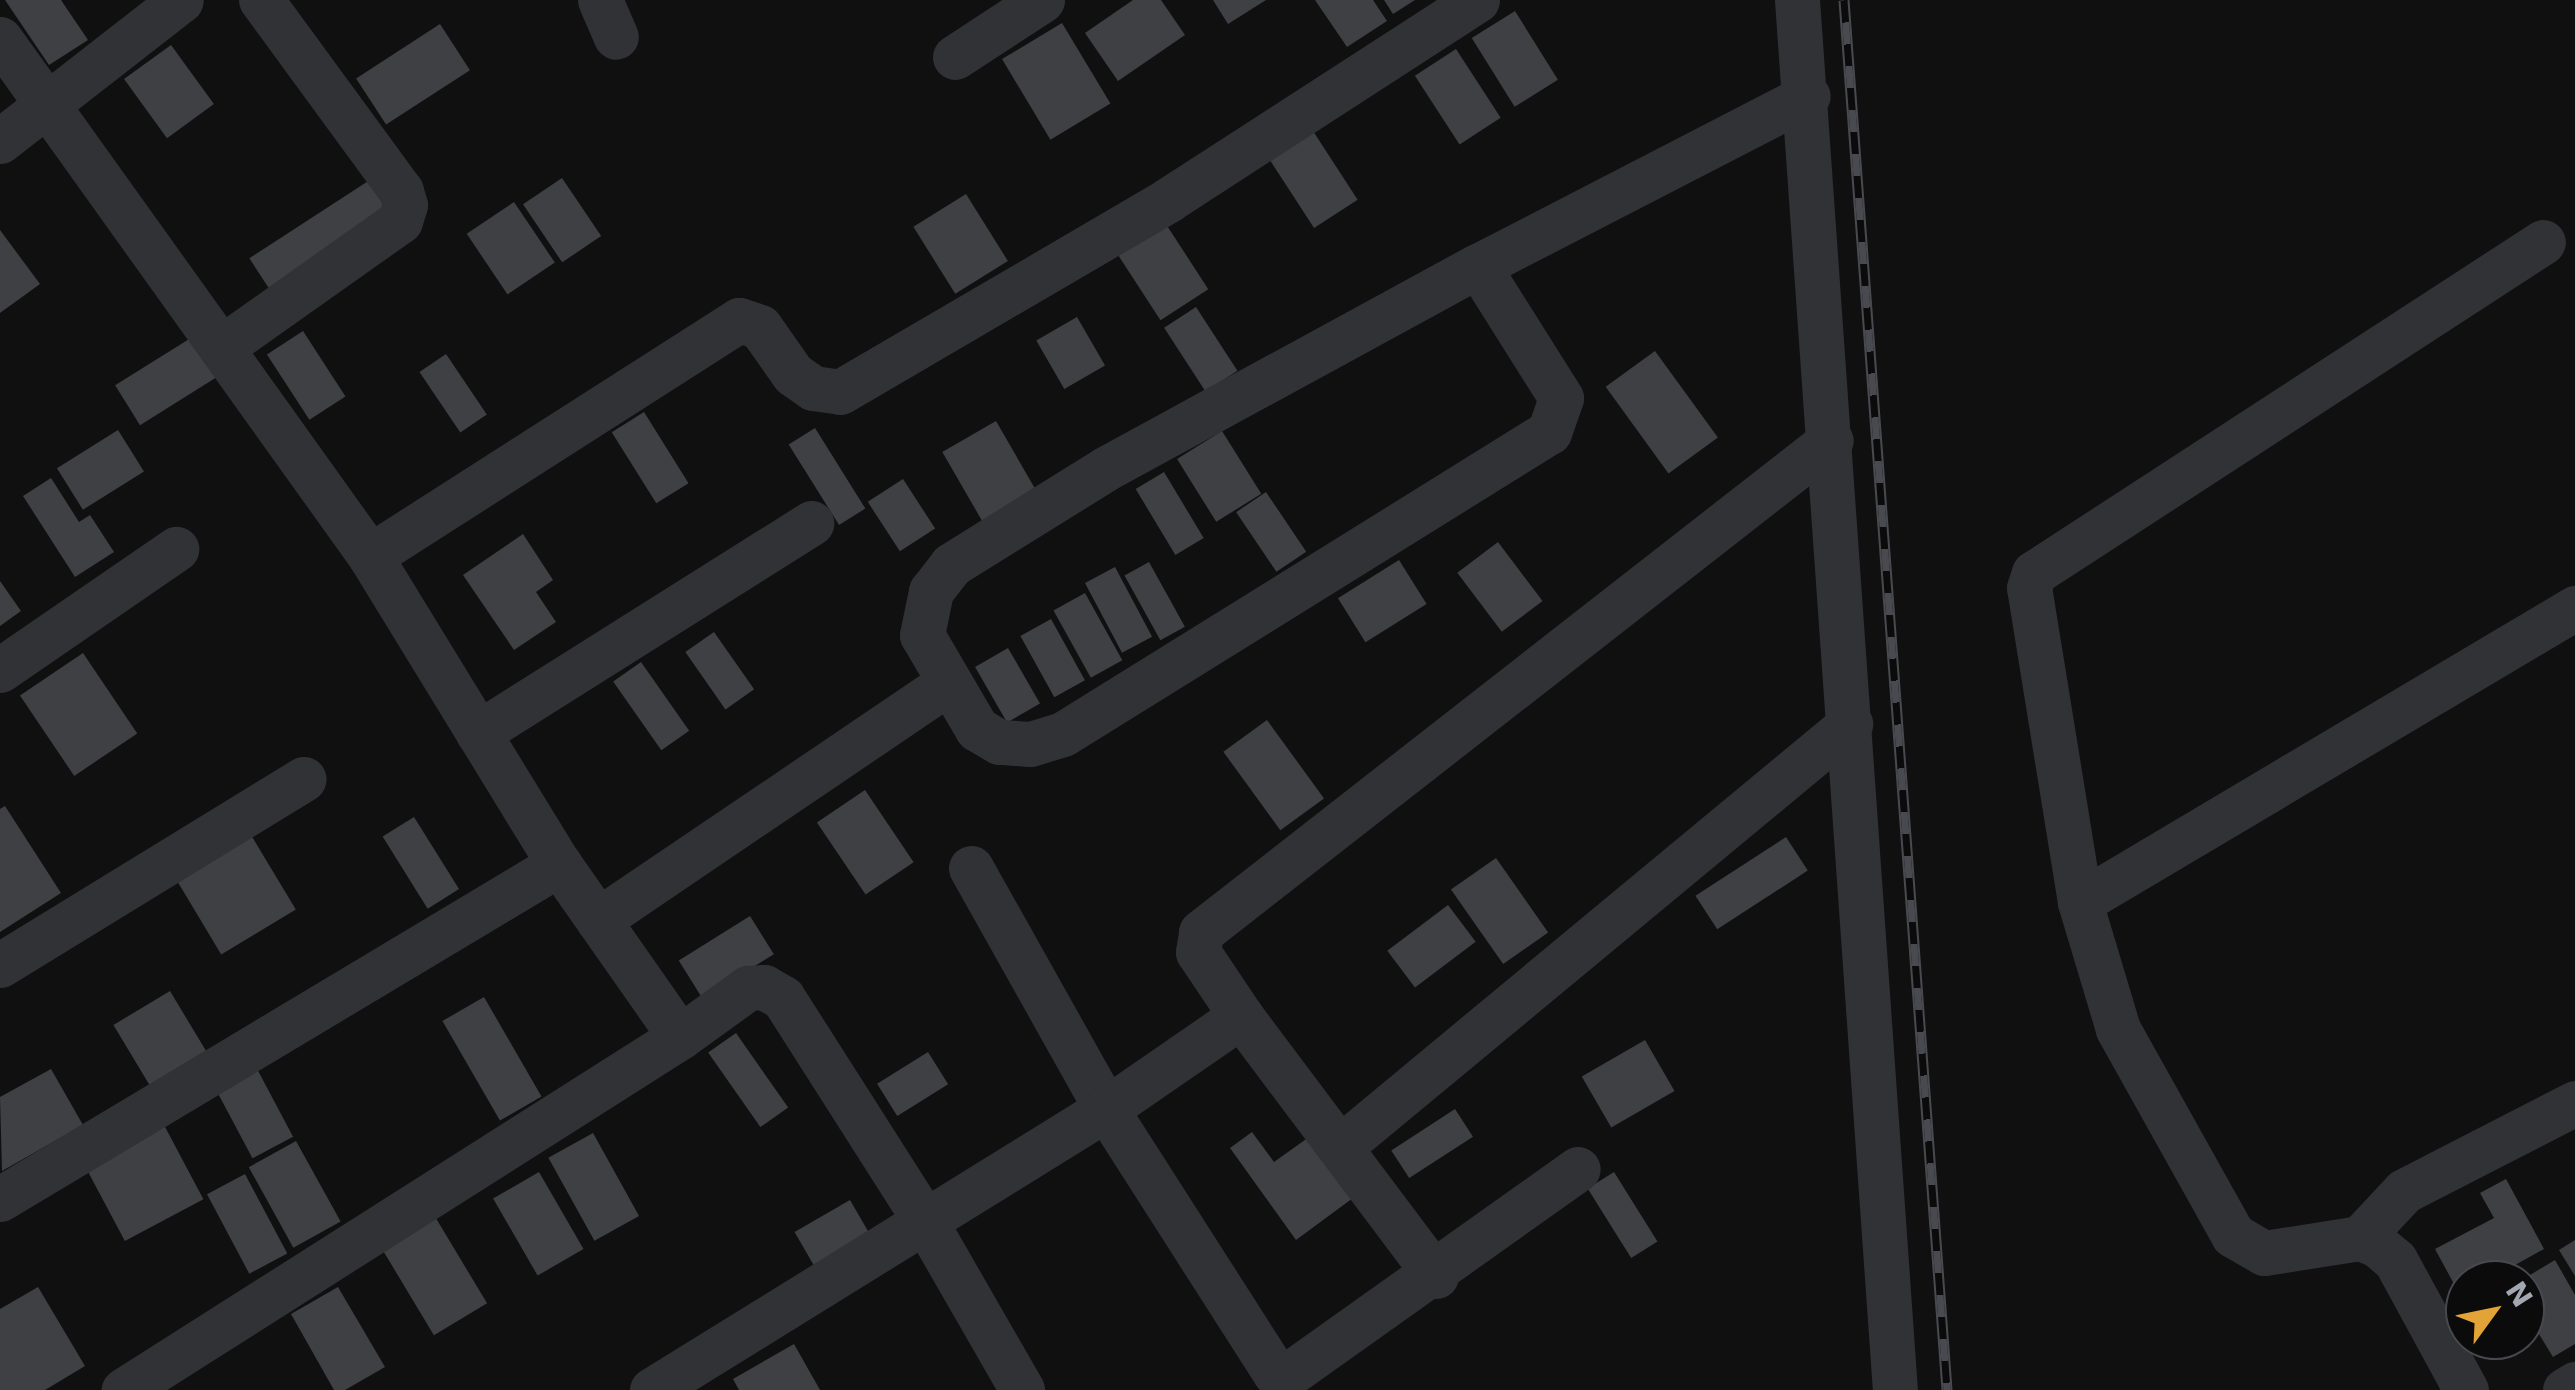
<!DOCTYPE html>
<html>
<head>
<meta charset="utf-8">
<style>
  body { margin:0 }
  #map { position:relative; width:2575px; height:1390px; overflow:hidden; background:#101011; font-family:"DejaVu Sans",sans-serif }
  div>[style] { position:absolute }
  .building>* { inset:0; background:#3f4044; transform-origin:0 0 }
  .minor>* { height:45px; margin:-22.5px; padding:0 22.5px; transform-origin:22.5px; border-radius:22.5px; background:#313236 }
  .rail>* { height:11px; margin-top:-5.5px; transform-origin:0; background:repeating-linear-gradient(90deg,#0b0b0c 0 22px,#494a4f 0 44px); box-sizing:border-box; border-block:2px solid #494a4f }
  span { translate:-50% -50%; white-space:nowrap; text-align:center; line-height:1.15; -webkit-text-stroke:10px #0b0b0c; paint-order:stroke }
  .north { position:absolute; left:2445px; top:1260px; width:100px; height:100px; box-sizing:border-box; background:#0b0b0c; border:2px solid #47494e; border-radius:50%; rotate:57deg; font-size:28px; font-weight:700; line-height:40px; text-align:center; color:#a2a7b1 }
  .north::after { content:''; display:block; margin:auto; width:35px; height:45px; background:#e3a437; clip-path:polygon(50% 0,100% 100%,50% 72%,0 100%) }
</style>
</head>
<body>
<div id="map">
  <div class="building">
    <div style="clip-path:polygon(5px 0,61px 0,88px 40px,49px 65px)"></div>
    <div style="clip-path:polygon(1133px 0,1161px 0,1185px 35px,1118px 81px,1085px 33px)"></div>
    <div style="clip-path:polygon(1213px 0,1266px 0,1228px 24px)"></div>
    <div style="clip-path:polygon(1315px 0,1373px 0,1387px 21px,1347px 47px)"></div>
    <div style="clip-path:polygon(1384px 0,1415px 0,1393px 14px)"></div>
    <div style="left:1515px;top:11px;width:81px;height:51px;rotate:58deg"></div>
    <div style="left:1062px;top:23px;width:94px;height:70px;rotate:59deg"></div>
    <div style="left:440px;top:24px;width:55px;height:100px;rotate:57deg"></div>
    <div style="left:171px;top:45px;width:73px;height:58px;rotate:54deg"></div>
    <div style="left:1456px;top:49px;width:82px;height:49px;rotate:57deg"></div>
    <div style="left:1313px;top:131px;width:82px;height:52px;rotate:57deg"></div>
    <div style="left:376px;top:176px;width:43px;height:151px;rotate:57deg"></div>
    <div style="left:562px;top:178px;width:70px;height:47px;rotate:56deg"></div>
    <div style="left:966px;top:194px;width:79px;height:62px;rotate:58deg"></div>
    <div style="left:514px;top:202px;width:73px;height:57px;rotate:56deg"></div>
    <div style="left:1162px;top:218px;width:85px;height:57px;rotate:57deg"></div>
    <div style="clip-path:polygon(0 230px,40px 284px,0 313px)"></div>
    <div style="left:1196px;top:307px;width:76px;height:38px;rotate:57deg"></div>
    <div style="left:1077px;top:317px;width:56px;height:47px;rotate:60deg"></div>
    <div style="left:303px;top:331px;width:78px;height:43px;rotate:57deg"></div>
    <div style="left:194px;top:336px;width:47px;height:93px;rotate:58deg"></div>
    <div style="left:1655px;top:351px;width:107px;height:61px;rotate:54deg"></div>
    <div style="left:446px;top:354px;width:73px;height:32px;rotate:56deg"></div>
    <div style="left:644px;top:412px;width:84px;height:38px;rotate:58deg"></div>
    <div style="left:996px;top:421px;width:86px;height:62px;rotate:60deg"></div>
    <div style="left:815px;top:428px;width:95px;height:31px;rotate:58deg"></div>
    <div style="left:118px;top:430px;width:49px;height:72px;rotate:58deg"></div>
    <div style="left:1222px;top:431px;width:74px;height:53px;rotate:58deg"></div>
    <div style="left:1164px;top:472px;width:77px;height:33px;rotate:59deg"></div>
    <div style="clip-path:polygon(51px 478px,79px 522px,90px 515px,114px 552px,75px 577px,23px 496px)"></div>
    <div style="left:903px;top:479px;width:59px;height:42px;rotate:57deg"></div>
    <div style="left:1266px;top:492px;width:72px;height:36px;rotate:56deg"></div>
    <div style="clip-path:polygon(523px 534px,553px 580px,536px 592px,556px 622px,514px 650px,463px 575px)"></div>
    <div style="left:1498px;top:542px;width:74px;height:51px;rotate:53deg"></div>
    <div style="left:1399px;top:560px;width:52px;height:72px;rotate:58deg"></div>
    <div style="left:1149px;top:562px;width:74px;height:28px;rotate:61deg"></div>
    <div style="left:1115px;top:567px;width:79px;height:34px;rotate:62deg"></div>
    <div style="clip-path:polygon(0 581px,21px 611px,0 626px)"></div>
    <div style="left:1085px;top:593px;width:77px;height:36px;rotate:61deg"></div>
    <div style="left:1051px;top:619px;width:70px;height:35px;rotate:61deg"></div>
    <div style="left:714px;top:632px;width:70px;height:35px;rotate:55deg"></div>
    <div style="left:1008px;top:648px;width:64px;height:38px;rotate:60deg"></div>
    <div style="left:83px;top:653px;width:97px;height:76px;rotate:56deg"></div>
    <div style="left:641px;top:662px;width:84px;height:34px;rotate:55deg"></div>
    <div style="left:1267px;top:720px;width:97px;height:54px;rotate:54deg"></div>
    <div style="left:865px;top:790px;width:87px;height:58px;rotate:56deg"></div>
    <div style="clip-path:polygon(5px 806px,61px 893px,0 932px,0 809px)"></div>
    <div style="left:414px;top:817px;width:85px;height:37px;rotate:58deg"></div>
    <div style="left:251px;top:835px;width:87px;height:87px;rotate:59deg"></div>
    <div style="left:1786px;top:837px;width:40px;height:108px;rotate:57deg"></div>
    <div style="left:1496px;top:858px;width:91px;height:55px;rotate:55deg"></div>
    <div style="left:1448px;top:905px;width:46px;height:76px;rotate:53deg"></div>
    <div style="left:750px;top:916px;width:45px;height:84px;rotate:58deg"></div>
    <div style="left:170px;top:991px;width:71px;height:66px;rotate:59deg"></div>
    <div style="left:484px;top:997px;width:115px;height:48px;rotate:60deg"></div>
    <div style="left:736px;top:1033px;width:91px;height:34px;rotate:55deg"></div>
    <div style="left:1645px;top:1040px;width:59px;height:73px;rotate:60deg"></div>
    <div style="left:928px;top:1052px;width:38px;height:60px;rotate:58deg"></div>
    <div style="left:256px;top:1067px;width:79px;height:46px;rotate:62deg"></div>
    <div style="clip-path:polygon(51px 1069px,83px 1125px,2px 1171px,0 1097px)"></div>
    <div style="left:1455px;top:1109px;width:33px;height:76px;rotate:57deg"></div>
    <div style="left:164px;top:1125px;width:84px;height:89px;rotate:62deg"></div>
    <div style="clip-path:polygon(1252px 1132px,1274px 1162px,1309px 1137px,1353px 1198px,1296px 1240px,1230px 1148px)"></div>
    <div style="left:593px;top:1133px;width:95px;height:51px;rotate:61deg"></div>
    <div style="left:296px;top:1141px;width:92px;height:54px;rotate:61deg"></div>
    <div style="left:539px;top:1172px;width:89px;height:53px;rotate:60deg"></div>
    <div style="left:1614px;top:1172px;width:82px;height:31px;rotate:58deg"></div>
    <div style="left:245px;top:1174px;width:90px;height:43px;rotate:62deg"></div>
    <div style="clip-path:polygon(2506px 1179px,2544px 1249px,2488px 1280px,2465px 1280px,2460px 1295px,2435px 1249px,2494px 1218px,2480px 1193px)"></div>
    <div style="left:850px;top:1200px;width:39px;height:64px;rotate:60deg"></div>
    <div style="left:434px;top:1215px;width:103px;height:62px;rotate:59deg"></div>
    <div style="clip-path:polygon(2575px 1240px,2575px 1276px,2559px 1250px)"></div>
    <div style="clip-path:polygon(2555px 1260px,2575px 1295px,2575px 1344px,2553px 1357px,2525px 1311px,2525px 1278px)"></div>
    <div style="clip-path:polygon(38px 1287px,85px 1366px,45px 1390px,0 1390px,0 1309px)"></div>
    <div style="clip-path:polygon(338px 1287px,385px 1367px,345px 1390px,334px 1390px,291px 1314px)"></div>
    <div style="clip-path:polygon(794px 1344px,820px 1390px,739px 1390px,733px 1379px)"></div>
  </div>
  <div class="minor">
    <div style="left:600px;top:0;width:40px;rotate:66.6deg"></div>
    <div style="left:1797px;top:0;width:1393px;rotate:85.97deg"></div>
    <div style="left:0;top:39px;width:636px;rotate:54.41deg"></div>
    <div style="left:370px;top:556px;width:361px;rotate:58.5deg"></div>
    <div style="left:559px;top:864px;width:211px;rotate:55deg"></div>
    <div style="left:680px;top:1037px;width:659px;rotate:147.59deg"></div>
    <div style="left:955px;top:57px;width:104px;rotate:-33.2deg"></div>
    <div style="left:0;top:141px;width:229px;rotate:-37.9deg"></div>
    <div style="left:1478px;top:266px;width:156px;rotate:57.8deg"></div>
    <div style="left:1561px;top:398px;width:36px;rotate:109deg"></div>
    <div style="left:1549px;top:432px;width:572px;rotate:148.14deg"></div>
    <div style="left:1063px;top:734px;width:34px;rotate:163deg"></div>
    <div style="left:1030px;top:744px;width:31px;rotate:-176deg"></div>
    <div style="left:999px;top:742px;width:26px;rotate:-149deg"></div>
    <div style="left:977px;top:729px;width:109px;rotate:-120.3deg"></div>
    <div style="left:922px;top:635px;width:45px;rotate:-78.4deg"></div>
    <div style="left:931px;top:591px;width:33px;rotate:-52deg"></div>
    <div style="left:951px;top:565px;width:181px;rotate:-31.9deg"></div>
    <div style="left:1105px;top:469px;width:425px;rotate:-28.6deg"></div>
    <div style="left:1478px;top:266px;width:371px;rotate:-27.3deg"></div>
    <div style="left:222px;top:347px;width:218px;rotate:-35.3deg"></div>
    <div style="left:400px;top:221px;width:17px;rotate:-73deg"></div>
    <div style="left:405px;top:205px;width:15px;rotate:-106deg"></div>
    <div style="left:401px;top:191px;width:237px;rotate:-126.2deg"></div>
    <div style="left:370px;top:556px;width:438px;rotate:-32.6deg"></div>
    <div style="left:739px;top:320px;width:22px;rotate:18deg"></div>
    <div style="left:760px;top:327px;width:57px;rotate:54.9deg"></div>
    <div style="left:793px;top:374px;width:24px;rotate:35deg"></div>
    <div style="left:813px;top:388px;width:27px;rotate:8deg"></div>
    <div style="left:840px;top:392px;width:380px;rotate:-30.3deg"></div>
    <div style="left:1168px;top:200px;width:368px;rotate:-32.9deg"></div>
    <div style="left:0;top:670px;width:214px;rotate:-34.5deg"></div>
    <div style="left:478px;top:733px;width:394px;rotate:-32.2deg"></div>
    <div style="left:971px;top:868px;width:276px;rotate:60.7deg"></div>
    <div style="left:1106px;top:1109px;width:313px;rotate:57.4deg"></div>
    <div style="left:1275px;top:1373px;width:11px;rotate:22deg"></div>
    <div style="left:1285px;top:1377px;width:359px;rotate:-35.4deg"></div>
    <div style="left:2080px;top:902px;width:576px;rotate:-30.71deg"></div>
    <div style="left:598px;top:920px;width:421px;rotate:-34.1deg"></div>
    <div style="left:0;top:965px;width:356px;rotate:-31.5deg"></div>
    <div style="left:680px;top:1037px;width:84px;rotate:-35.8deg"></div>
    <div style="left:748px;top:988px;width:16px;rotate:-4deg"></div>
    <div style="left:764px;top:987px;width:22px;rotate:30deg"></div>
    <div style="left:783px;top:998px;width:264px;rotate:57.5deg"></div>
    <div style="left:925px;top:1221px;width:195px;rotate:60.1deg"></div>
    <div style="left:1340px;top:1147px;width:663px;rotate:-39.67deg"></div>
    <div style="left:0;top:1199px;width:652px;rotate:-30.93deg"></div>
    <div style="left:2360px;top:1238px;width:64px;rotate:-46.9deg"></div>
    <div style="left:2404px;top:1191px;width:192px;rotate:-27.2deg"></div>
    <div style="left:1436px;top:1276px;width:325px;rotate:-126.9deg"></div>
    <div style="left:1241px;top:1016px;width:77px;rotate:-123.9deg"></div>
    <div style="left:1198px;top:952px;width:20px;rotate:-81deg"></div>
    <div style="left:1201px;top:932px;width:799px;rotate:-37.99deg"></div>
    <div style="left:652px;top:1390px;width:534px;rotate:-31.76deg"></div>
    <div style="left:1106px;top:1109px;width:164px;rotate:-34.6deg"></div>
    <div style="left:2466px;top:1390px;width:148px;rotate:-118.6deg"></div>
    <div style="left:2395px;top:1260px;width:23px;rotate:-140deg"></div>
    <div style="left:2377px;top:1245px;width:18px;rotate:-158deg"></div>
    <div style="left:2360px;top:1238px;width:97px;rotate:171.1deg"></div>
    <div style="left:2264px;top:1253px;width:36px;rotate:-150deg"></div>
    <div style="left:2233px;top:1235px;width:236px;rotate:-119.2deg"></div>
    <div style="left:2118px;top:1029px;width:133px;rotate:-106.7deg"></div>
    <div style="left:2080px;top:902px;width:318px;rotate:-99.2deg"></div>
    <div style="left:2029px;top:588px;width:16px;rotate:-72deg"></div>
    <div style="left:2034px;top:573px;width:607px;rotate:-33.04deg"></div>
    <div style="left:2565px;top:1390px;width:12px;rotate:-31deg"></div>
  </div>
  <div class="rail">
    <div style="left:1844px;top:0;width:1394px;rotate:85.76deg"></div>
  </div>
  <div class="north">N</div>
</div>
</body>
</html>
